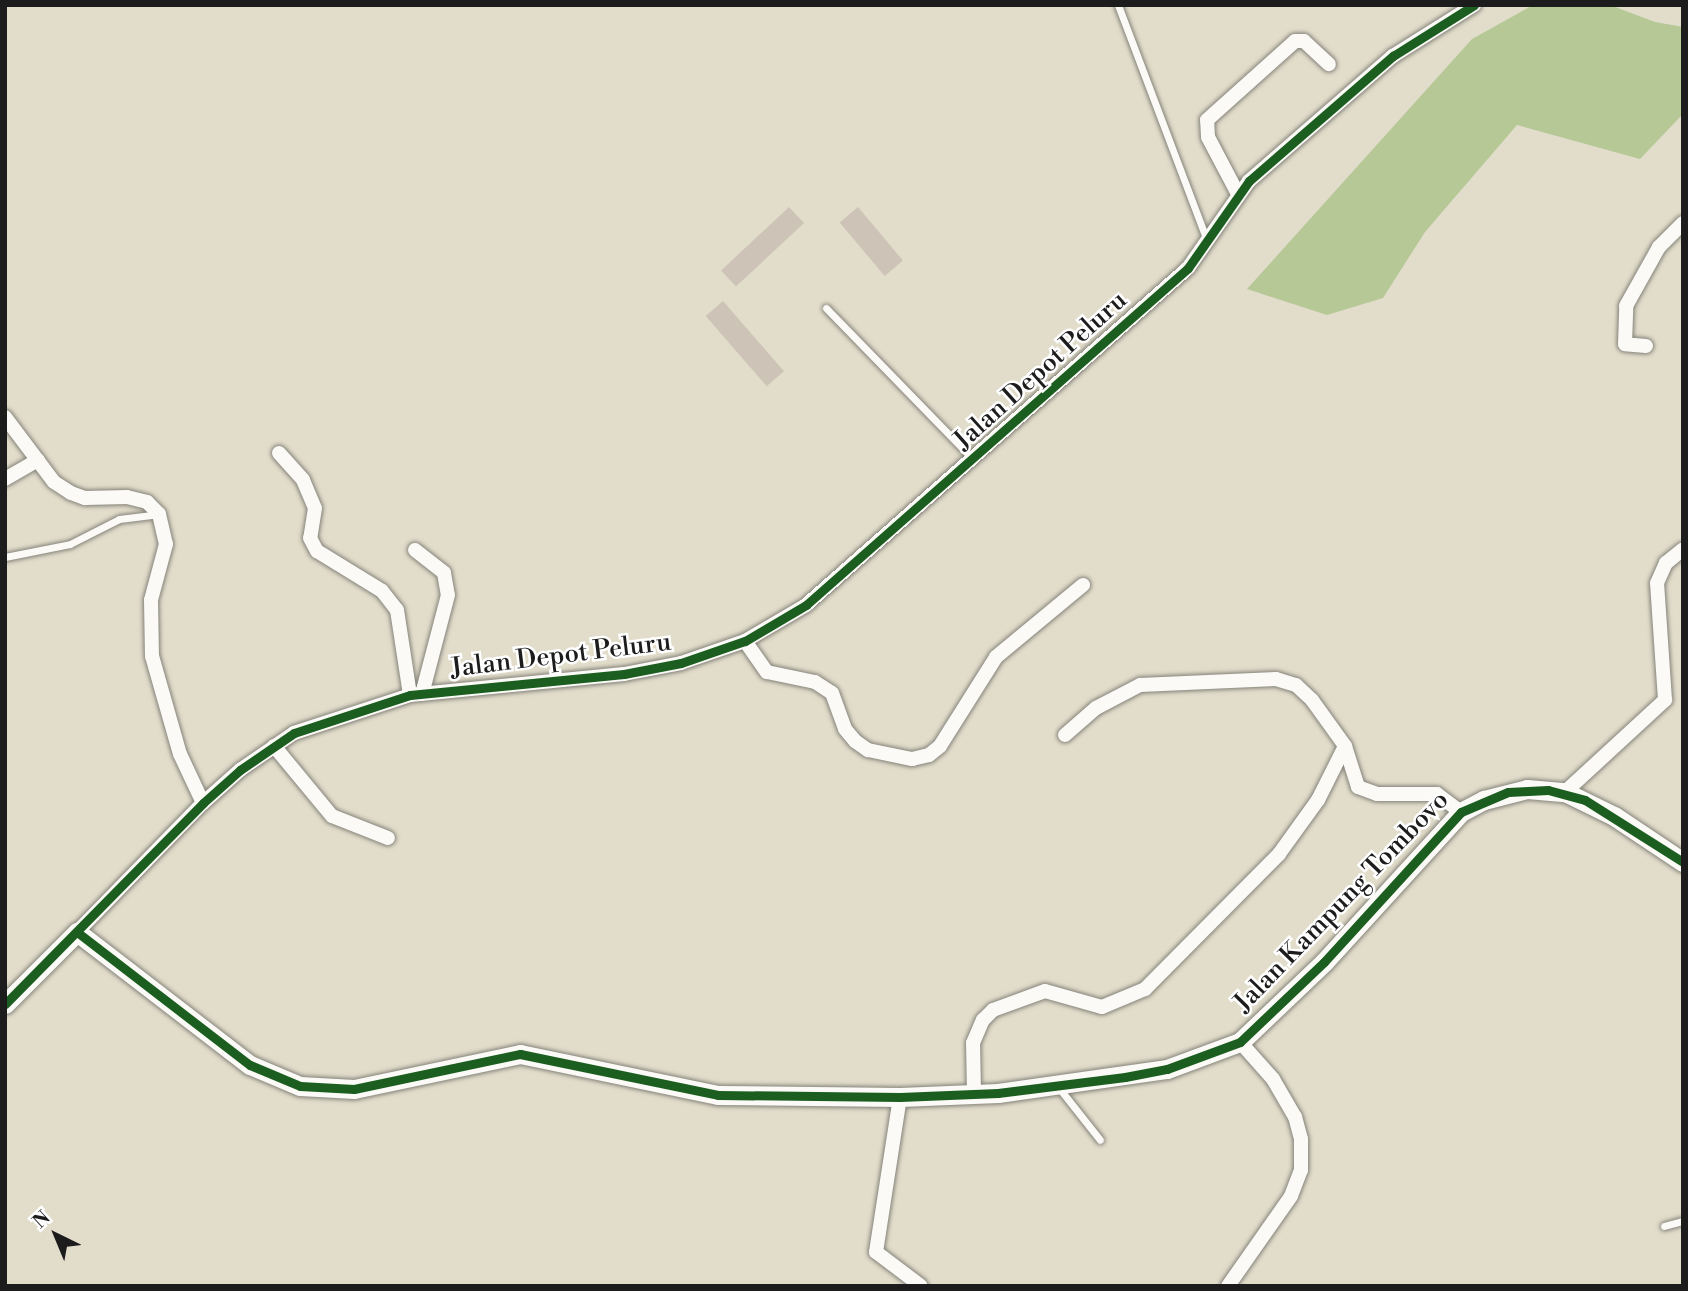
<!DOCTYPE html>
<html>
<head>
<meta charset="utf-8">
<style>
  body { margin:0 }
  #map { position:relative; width:1688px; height:1291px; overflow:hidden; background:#e2ddcb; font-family:"Libre Bodoni",serif }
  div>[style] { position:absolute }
  .forest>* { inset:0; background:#b5c896 }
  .building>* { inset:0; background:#cdc4b7; transform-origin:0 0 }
  .roads { filter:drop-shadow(0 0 2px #85837a) drop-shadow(0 0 2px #85837a) }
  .lane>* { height:7px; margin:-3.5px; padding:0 3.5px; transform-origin:3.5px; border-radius:3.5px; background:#fbfaf7 }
  .street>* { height:14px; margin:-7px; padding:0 7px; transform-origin:7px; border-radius:7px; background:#fbfaf7 }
  .secondary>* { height:19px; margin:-9.5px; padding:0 9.5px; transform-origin:9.5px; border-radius:9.5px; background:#fbfaf7 }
  .cycleway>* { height:9px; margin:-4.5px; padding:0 4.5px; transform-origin:4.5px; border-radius:4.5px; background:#1b5e20 }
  span { translate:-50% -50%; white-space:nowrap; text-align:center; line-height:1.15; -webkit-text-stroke:5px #fff; paint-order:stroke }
  .street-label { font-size:26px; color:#1c1c1c }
  .frame { position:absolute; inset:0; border:7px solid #1c1c1c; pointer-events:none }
  .north { position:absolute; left:21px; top:1200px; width:70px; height:70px; -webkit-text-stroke:5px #fff; paint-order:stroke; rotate:317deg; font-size:19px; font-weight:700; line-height:28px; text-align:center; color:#1c1c1c }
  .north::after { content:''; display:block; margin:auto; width:24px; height:32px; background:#1c1c1c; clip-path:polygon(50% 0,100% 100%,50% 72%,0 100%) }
</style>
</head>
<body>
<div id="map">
  <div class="forest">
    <div style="clip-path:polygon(1533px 5px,1610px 5px,1655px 22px,1683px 27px,1683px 114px,1640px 159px,1517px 125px,1425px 232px,1383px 298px,1327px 315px,1247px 289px,1472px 39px)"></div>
  </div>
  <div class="building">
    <div style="left:789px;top:207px;width:22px;height:93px;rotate:47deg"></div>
    <div style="left:858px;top:207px;width:70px;height:24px;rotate:50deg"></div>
    <div style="left:723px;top:301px;width:93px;height:23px;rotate:49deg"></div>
  </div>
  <div class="roads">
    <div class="lane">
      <div style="left:1118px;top:5px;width:252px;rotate:69.3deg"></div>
      <div style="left:826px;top:308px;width:211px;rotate:45.8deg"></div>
      <div style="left:5px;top:557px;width:66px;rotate:-11.3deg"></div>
      <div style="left:70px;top:544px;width:55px;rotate:-27deg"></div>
      <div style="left:119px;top:519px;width:39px;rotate:-7deg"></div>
      <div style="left:1059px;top:1088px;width:66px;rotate:51.7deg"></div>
      <div style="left:1664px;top:1226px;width:20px;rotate:-15deg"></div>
    </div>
    <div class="street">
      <div style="left:1238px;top:194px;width:64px;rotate:-117.8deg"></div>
      <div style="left:1208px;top:137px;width:17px;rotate:-93deg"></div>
      <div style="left:1207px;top:120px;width:118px;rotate:-41.9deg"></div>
      <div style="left:1295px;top:41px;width:9px"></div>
      <div style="left:1304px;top:41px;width:34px;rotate:43deg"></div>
      <div style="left:1646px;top:346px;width:21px;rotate:-175deg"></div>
      <div style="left:1625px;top:344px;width:38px;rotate:-88deg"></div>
      <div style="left:1626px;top:306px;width:68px;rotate:-60.8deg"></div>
      <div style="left:1659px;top:247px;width:34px;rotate:-45deg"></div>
      <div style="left:5px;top:417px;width:81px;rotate:53deg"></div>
      <div style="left:54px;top:482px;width:20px;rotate:33deg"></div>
      <div style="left:71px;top:493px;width:15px;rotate:20deg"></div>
      <div style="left:85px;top:498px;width:42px;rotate:-1.4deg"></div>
      <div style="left:127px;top:497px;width:21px;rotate:14deg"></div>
      <div style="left:147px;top:502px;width:17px;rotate:45deg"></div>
      <div style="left:159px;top:514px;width:31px;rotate:77deg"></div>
      <div style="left:166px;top:544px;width:58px;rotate:105deg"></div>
      <div style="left:151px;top:600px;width:56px;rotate:89deg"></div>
      <div style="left:152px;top:656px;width:102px;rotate:74.1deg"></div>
      <div style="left:180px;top:754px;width:54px;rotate:64.9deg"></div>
      <div style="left:279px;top:453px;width:36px;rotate:48deg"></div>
      <div style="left:303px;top:480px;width:30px;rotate:67deg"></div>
      <div style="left:315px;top:508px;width:30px;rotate:99deg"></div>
      <div style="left:310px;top:538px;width:15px;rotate:62deg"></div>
      <div style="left:317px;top:551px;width:76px;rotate:31.6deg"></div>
      <div style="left:382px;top:591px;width:24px;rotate:52deg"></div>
      <div style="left:397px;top:610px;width:86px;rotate:81.3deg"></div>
      <div style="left:5px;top:479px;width:38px;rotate:-30deg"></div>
      <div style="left:415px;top:550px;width:37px;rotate:38deg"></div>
      <div style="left:444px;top:573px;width:22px;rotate:80deg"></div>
      <div style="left:448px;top:595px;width:102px;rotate:104.7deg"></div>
      <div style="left:745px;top:641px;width:38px;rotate:55deg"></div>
      <div style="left:767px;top:672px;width:49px;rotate:11.8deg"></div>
      <div style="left:815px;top:682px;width:20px;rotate:33deg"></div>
      <div style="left:832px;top:693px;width:38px;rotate:70deg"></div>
      <div style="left:845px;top:729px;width:16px;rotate:50deg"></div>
      <div style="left:855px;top:741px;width:16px;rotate:35deg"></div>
      <div style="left:868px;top:750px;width:45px;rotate:11.6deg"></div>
      <div style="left:912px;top:759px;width:17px;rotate:-13deg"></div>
      <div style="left:929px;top:755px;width:14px;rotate:-39deg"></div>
      <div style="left:940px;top:746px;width:105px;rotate:-57.8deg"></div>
      <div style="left:996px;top:657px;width:113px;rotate:-39.6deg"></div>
      <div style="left:1065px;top:735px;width:41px;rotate:-41.1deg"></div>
      <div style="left:1096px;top:708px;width:50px;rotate:-27.6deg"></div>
      <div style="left:1140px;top:685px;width:136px;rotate:-2.5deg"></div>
      <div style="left:1276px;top:679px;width:21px;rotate:17deg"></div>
      <div style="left:1296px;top:685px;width:22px;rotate:43deg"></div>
      <div style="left:1312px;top:700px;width:57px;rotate:54.3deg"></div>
      <div style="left:1345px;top:746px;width:43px;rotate:72.4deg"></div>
      <div style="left:1358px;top:787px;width:20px;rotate:20deg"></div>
      <div style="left:1377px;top:794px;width:60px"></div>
      <div style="left:1437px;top:794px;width:30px;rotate:37deg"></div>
      <div style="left:274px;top:746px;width:91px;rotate:50.4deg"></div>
      <div style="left:332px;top:816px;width:60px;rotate:21.4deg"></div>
      <div style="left:1565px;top:792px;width:136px;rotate:-42.6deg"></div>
      <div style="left:1665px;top:700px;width:117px;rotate:-93.9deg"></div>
      <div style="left:1657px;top:583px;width:22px;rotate:-66deg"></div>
      <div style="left:1666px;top:563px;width:22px;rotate:-39deg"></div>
      <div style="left:77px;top:932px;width:180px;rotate:-45.7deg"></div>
      <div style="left:203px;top:803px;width:50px;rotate:-41.7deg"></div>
      <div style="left:240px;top:770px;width:65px;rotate:-34.4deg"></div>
      <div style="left:294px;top:733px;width:122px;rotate:-18.1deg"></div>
      <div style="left:410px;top:695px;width:215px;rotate:-5.6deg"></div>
      <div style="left:624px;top:674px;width:58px;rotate:-10.9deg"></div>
      <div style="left:681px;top:663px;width:68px;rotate:-19deg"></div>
      <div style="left:745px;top:641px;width:71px;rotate:-30.5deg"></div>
      <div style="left:806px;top:605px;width:509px;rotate:-41.42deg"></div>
      <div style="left:1188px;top:268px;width:106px;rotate:-55deg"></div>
      <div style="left:1249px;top:181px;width:191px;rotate:-41deg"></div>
      <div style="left:1393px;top:56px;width:96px;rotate:-32.2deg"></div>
      <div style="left:974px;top:1093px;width:50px;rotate:-91.1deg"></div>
      <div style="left:973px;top:1043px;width:25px;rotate:-67deg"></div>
      <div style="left:983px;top:1020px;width:14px;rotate:-45deg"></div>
      <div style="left:993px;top:1010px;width:55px;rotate:-20.1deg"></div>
      <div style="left:1045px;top:991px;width:59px;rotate:15.7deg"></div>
      <div style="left:1102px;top:1007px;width:47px;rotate:-22.7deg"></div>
      <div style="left:1145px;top:989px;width:190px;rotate:-45.2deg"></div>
      <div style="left:1279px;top:854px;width:67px;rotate:-54.2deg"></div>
      <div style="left:1318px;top:800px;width:60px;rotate:-63.4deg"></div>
      <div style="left:900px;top:1097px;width:157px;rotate:98.8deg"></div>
      <div style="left:876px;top:1252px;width:56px;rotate:37.1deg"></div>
      <div style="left:1228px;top:1286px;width:110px;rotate:-55deg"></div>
      <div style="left:1291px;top:1196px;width:28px;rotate:-69deg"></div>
      <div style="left:1301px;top:1170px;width:31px;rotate:-90deg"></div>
      <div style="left:1301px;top:1139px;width:23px;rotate:-105deg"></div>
      <div style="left:1295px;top:1117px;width:44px;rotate:-120.1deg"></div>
      <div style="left:1273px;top:1079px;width:50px;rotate:-131.7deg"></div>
    </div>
    <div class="secondary">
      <div style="left:5px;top:1004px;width:102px;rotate:-45deg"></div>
      <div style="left:77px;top:932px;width:218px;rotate:37.6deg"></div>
      <div style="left:250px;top:1065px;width:54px;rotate:22.8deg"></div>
      <div style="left:300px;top:1086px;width:54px;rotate:3.2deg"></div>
      <div style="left:354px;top:1089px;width:170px;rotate:-11.9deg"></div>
      <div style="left:520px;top:1054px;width:202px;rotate:11.7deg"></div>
      <div style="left:718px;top:1095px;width:182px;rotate:0.6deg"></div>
      <div style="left:900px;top:1097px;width:98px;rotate:-2.3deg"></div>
      <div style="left:998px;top:1093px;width:171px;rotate:-8.1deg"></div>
      <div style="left:1167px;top:1069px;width:78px;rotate:-20.3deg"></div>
      <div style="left:1240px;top:1042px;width:116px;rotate:-43.6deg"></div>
      <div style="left:1324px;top:962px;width:203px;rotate:-47.6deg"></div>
      <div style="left:1461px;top:812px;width:26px;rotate:-28deg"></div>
      <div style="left:1484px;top:800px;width:44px;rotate:-14.3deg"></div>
      <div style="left:1527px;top:789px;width:38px;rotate:5deg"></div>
      <div style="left:1565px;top:792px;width:55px;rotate:26.1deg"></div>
      <div style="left:1614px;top:816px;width:83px;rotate:33.7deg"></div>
    </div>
  </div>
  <div class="cycleway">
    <div style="left:77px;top:932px;width:218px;rotate:37.6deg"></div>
    <div style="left:250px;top:1065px;width:54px;rotate:22.8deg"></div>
    <div style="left:300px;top:1086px;width:54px;rotate:3.2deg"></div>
    <div style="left:354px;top:1089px;width:170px;rotate:-11.9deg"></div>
    <div style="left:520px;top:1054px;width:202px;rotate:11.7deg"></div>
    <div style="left:718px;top:1095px;width:182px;rotate:0.6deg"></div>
    <div style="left:900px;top:1097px;width:98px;rotate:-2.3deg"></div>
    <div style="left:998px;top:1093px;width:128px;rotate:-7.2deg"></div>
    <div style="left:1125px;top:1077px;width:43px;rotate:-10.8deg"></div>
    <div style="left:1167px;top:1069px;width:78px;rotate:-20.3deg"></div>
    <div style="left:1240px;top:1042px;width:116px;rotate:-43.6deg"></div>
    <div style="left:1324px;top:962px;width:203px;rotate:-47.6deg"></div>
    <div style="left:1461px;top:812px;width:51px;rotate:-23.1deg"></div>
    <div style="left:1508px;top:792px;width:40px;rotate:-2.9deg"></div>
    <div style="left:1548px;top:790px;width:38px;rotate:15deg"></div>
    <div style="left:1585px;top:800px;width:116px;rotate:32.3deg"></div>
    <div style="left:5px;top:1004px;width:282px;rotate:-45.4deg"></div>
    <div style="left:203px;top:803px;width:50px;rotate:-41.7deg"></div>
    <div style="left:240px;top:770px;width:65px;rotate:-34.4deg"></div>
    <div style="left:294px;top:733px;width:122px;rotate:-18.1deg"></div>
    <div style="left:410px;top:695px;width:215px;rotate:-5.6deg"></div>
    <div style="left:624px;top:674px;width:58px;rotate:-10.9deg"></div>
    <div style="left:681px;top:663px;width:68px;rotate:-19deg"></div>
    <div style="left:745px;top:641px;width:71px;rotate:-30.5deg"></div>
    <div style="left:806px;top:605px;width:509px;rotate:-41.42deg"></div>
    <div style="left:1188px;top:268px;width:106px;rotate:-55deg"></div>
    <div style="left:1249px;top:181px;width:191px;rotate:-41deg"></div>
    <div style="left:1393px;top:56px;width:96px;rotate:-32.2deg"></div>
  </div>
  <div class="street-label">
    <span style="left:1041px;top:371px;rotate:-42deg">Jalan Depot Peluru</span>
    <span style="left:561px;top:656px;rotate:-7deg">Jalan Depot Peluru</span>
    <span style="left:1342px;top:902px;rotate:-46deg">Jalan Kampung Tombovo</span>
  </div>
  <div class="frame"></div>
  <div class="north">N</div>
</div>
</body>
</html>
